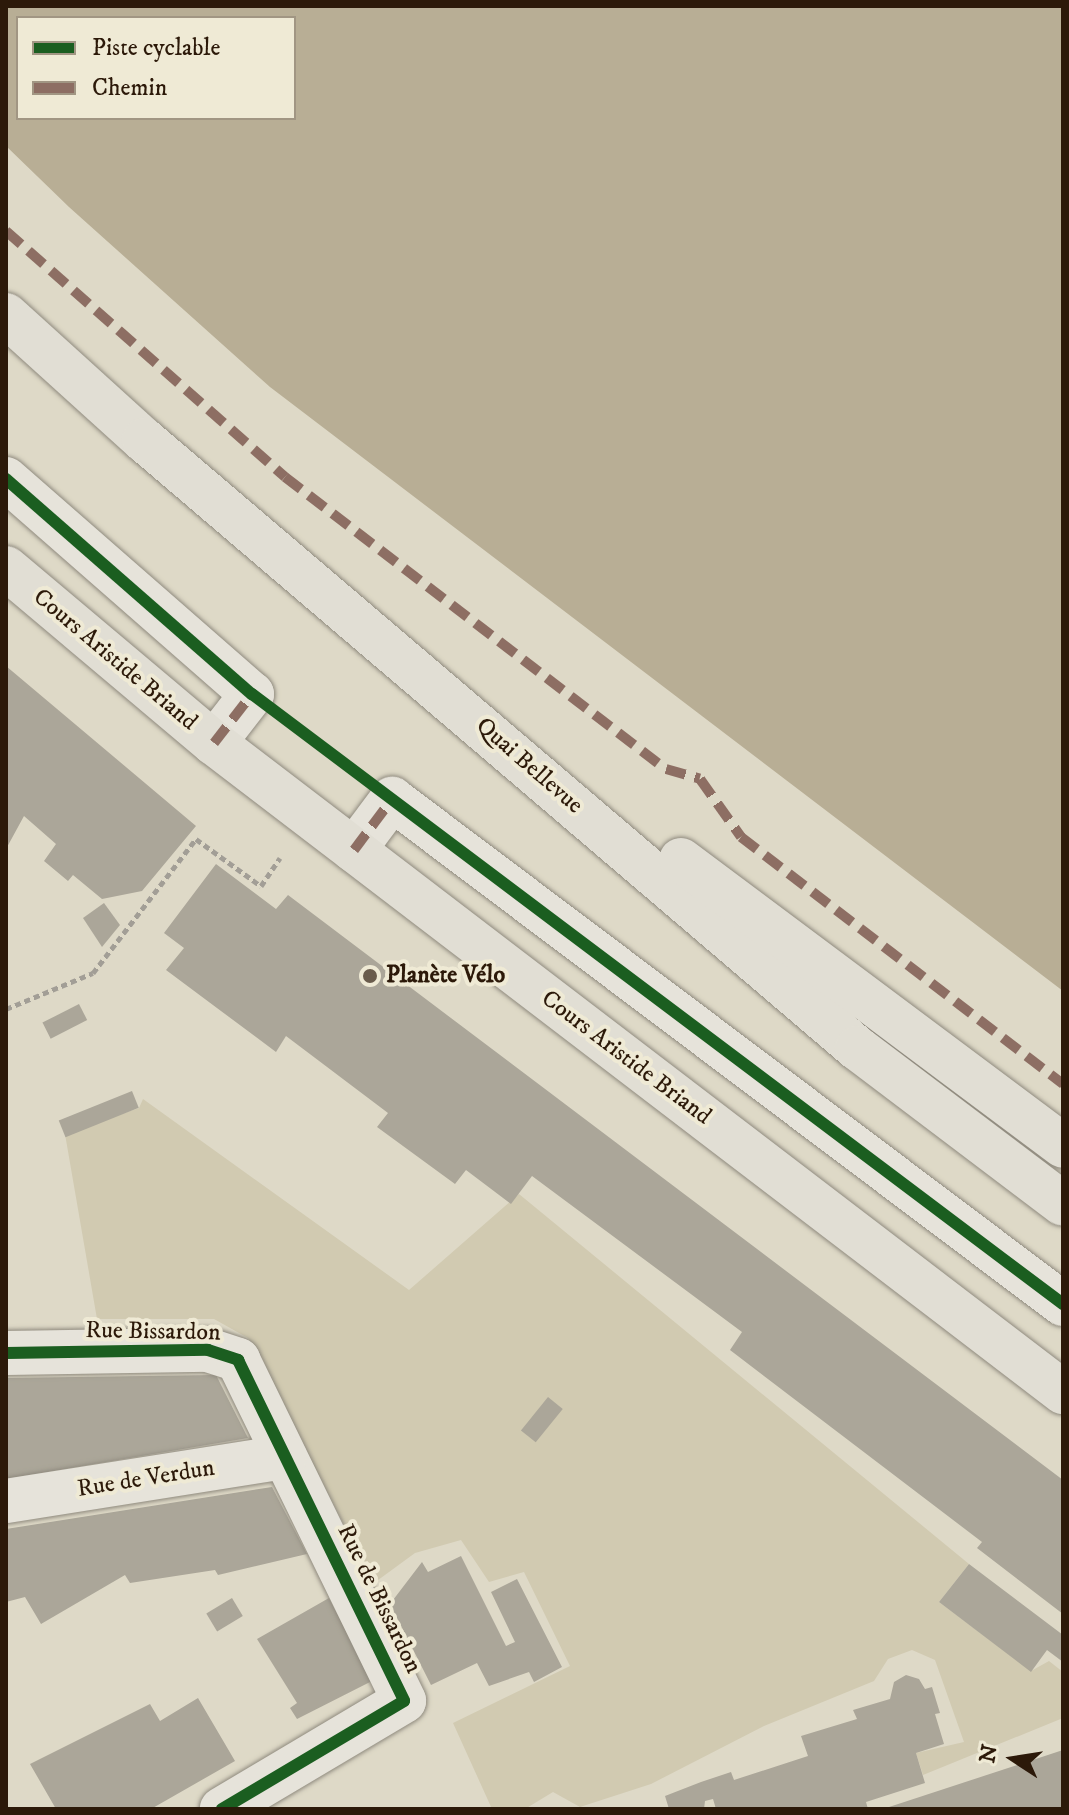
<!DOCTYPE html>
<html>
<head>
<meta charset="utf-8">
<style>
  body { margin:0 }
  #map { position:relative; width:1069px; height:1815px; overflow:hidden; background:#ded9c7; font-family:"IM FELL DW Pica",serif }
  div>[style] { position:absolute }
  .green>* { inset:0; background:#d1cab1 }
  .water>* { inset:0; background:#b8ae95 }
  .building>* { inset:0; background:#aba699; transform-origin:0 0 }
  .path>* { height:5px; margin-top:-2.5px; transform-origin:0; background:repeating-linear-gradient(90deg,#a29e96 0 6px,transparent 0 10px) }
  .roads { filter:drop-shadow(0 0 2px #8f8a7e) drop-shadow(0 0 2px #8f8a7e) }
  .minor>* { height:44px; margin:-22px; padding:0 22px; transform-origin:22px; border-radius:22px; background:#e6e3da }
  .major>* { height:44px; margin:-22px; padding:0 22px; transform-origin:22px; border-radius:22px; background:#e1ded4 }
  .quiet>* { height:10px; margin-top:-5px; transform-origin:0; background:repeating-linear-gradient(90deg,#8d6e63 0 20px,transparent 0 30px) }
  .cycleway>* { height:12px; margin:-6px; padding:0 6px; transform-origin:6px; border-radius:6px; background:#1b5e20 }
  .dots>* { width:22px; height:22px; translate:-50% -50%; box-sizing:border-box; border:4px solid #efead5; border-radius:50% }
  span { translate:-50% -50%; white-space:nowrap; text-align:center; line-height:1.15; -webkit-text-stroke:8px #efead5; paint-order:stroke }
  .street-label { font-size:24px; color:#2c1909 }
  .poi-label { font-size:24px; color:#2c1909; font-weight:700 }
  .left { translate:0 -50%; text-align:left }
  .frame { position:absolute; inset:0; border:8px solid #2c1909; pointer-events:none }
  .legend { position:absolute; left:16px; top:16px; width:280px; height:104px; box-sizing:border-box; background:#efead5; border:2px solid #a19683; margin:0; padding:10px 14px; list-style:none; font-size:24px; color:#2c1909 }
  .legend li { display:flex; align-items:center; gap:16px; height:40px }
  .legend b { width:40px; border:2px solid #a19683 }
  .north { position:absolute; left:973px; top:1719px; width:80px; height:80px; -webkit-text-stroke:6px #efead5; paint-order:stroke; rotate:282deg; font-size:22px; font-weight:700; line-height:32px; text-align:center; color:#2c1909 }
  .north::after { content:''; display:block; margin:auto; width:28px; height:36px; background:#2c1909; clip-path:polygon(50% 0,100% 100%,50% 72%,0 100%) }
</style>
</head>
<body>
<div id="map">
  <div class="green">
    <div style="clip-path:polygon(143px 1099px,409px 1290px,519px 1194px,969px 1564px,939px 1602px,1031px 1671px,1049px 1661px,1063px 1672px,1063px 1718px,923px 1775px,916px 1753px,964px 1742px,935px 1660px,912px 1650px,888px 1659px,874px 1681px,764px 1726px,651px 1784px,580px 1807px,553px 1792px,525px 1809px,492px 1809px,453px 1723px,570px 1666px,524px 1572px,489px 1582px,461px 1540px,415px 1553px,374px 1583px,248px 1338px,214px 1319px,97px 1319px,65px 1134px,139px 1108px)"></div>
  </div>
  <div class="water">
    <div style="clip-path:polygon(evenodd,6px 6px,1063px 6px,1063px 991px,270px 387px,69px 207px,6px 146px,6px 6px,18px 18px,294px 18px,294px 118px,18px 118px,18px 18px)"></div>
  </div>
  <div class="building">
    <div style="clip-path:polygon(6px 666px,196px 826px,142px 891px,102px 899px,73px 875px,68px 881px,44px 861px,56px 844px,24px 816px,6px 849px)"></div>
    <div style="clip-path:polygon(216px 864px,276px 909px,288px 895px,1063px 1480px,1063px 1614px,977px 1548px,982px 1542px,730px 1350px,742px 1332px,532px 1176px,511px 1204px,466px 1170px,455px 1184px,377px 1127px,388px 1113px,286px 1036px,276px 1052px,166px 970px,184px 948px,164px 933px)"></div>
    <div style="clip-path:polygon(104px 903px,120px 925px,102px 947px,83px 918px)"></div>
    <div style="left:79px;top:1004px;width:18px;height:41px;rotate:63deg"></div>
    <div style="left:132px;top:1091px;width:18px;height:79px;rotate:68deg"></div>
    <div style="clip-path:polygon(216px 1375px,248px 1438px,6px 1479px,6px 1378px)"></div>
    <div style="left:548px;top:1397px;width:19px;height:43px;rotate:39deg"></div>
    <div style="clip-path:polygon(272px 1487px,307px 1554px,218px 1575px,215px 1570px,130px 1583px,125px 1575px,41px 1624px,25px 1597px,6px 1602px,6px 1529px)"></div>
    <div style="clip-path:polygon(461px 1556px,506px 1646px,515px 1642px,491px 1592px,517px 1579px,562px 1667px,534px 1682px,529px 1672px,489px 1686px,477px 1663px,431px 1685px,390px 1604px,422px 1562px,428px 1572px)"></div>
    <div style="clip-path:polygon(969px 1564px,1063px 1635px,1063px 1662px,1047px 1650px,1031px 1672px,939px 1602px)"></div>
    <div style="left:232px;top:1598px;width:21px;height:30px;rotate:59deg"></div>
    <div style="clip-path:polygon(329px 1598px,372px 1681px,297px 1719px,290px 1708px,297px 1703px,257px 1639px)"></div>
    <div style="clip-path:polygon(906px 1675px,919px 1679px,925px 1689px,932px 1687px,940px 1713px,935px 1714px,944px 1744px,916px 1753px,925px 1783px,866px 1802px,868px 1809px,716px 1809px,713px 1799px,705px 1801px,704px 1809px,669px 1809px,665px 1796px,701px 1782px,731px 1772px,734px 1780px,808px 1756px,801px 1736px,857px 1719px,853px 1710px,890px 1699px,894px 1682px)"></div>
    <div style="clip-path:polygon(198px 1698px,235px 1761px,151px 1809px,56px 1809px,30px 1764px,150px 1704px,160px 1721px)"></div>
    <div style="clip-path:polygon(1063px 1750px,1063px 1809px,886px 1809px,886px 1808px)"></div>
  </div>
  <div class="path">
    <div style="left:6px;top:1009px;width:94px;rotate:-22.5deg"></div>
    <div style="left:93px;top:973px;width:169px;rotate:-52.5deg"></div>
    <div style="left:196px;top:839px;width:80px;rotate:35.9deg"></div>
    <div style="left:261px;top:886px;width:34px;rotate:-56deg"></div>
  </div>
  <div class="roads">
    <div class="minor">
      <div style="left:6px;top:479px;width:327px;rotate:41.2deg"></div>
      <div style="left:252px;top:694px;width:62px;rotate:127.8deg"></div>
      <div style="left:354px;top:850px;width:64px;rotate:-53.3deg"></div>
      <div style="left:392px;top:799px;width:840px;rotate:36.97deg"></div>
      <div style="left:6px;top:1353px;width:202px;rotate:-0.9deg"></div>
      <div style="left:208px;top:1350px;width:32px;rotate:18deg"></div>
      <div style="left:238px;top:1360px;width:379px;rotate:64deg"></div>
      <div style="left:404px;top:1701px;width:212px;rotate:149.3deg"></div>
      <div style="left:6px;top:1501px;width:282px;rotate:-9deg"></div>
    </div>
    <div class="major">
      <div style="left:6px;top:315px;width:186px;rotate:42.2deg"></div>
      <div style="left:144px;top:440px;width:937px;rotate:40.46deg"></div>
      <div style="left:857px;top:1048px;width:258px;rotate:37.1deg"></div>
      <div style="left:6px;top:568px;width:272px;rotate:40.1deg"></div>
      <div style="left:214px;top:743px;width:1069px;rotate:37.4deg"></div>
      <div style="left:681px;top:860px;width:477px;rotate:36.8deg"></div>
    </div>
  </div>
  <div class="quiet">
    <div style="left:6px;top:231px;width:372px;rotate:41.4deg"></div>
    <div style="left:285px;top:477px;width:480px;rotate:37.5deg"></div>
    <div style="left:666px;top:769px;width:35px;rotate:16deg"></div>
    <div style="left:700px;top:779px;width:71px;rotate:54.7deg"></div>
    <div style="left:741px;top:837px;width:406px;rotate:37.5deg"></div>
    <div style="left:214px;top:743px;width:62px;rotate:-52.2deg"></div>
    <div style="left:354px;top:850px;width:64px;rotate:-53.3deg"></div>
  </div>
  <div class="cycleway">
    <div style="left:6px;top:479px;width:327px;rotate:41.2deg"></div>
    <div style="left:252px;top:694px;width:1015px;rotate:36.95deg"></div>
    <div style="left:6px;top:1353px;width:202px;rotate:-0.9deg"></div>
    <div style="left:208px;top:1350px;width:32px;rotate:18deg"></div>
    <div style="left:238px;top:1360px;width:379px;rotate:64deg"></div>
    <div style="left:404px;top:1701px;width:212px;rotate:149.3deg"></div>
  </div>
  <div class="dots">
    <div style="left:370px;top:976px;background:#6a5c4c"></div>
  </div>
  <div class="street-label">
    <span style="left:115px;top:660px;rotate:40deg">Cours Aristide Briand</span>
    <span style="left:529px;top:766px;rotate:41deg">Quai Bellevue</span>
    <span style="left:626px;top:1058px;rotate:37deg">Cours Aristide Briand</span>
    <span style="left:153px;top:1332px;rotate:1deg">Rue Bissardon</span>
    <span style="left:146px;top:1479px;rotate:-9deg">Rue de Verdun</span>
    <span style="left:379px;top:1599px;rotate:64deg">Rue de Bissardon</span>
  </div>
  <div class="poi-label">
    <span class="left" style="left:386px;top:976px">Planète Vélo</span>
  </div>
  <div class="frame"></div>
  <ul class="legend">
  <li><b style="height:10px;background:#1b5e20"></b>Piste cyclable</li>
  <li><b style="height:10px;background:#8d6e63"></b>Chemin</li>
  </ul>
  <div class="north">N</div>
</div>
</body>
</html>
